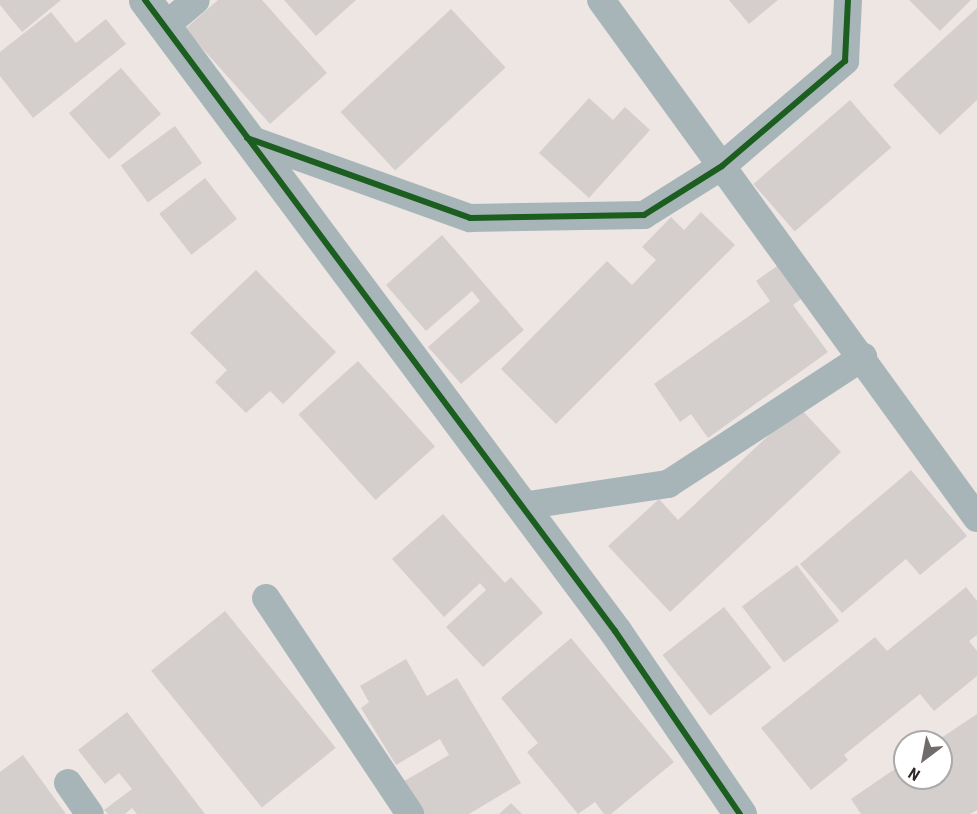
<!DOCTYPE html>
<html>
<head>
<meta charset="utf-8">
<style>
  body { margin:0 }
  #map { position:relative; width:977px; height:814px; overflow:hidden; background:#ede6e3; font-family:"Roboto Condensed",sans-serif }
  div>[style] { position:absolute }
  .building>* { inset:0; background:#d4cfcd; transform-origin:0 0 }
  .minor>* { height:28px; margin:-14px; padding:0 14px; transform-origin:14px; border-radius:14px; background:#a7b5b8 }
  .tertiary>* { height:33px; margin:-16.5px; padding:0 16.5px; transform-origin:16.5px; border-radius:16.5px; background:#a7b5b8 }
  .cycleway>* { height:6px; margin:-3px; padding:0 3px; transform-origin:3px; border-radius:3px; background:#1b5e20 }
  span { translate:-50% -50%; white-space:nowrap; text-align:center; line-height:1.15; -webkit-text-stroke:5px #fff; paint-order:stroke }
  .north { position:absolute; left:893px; top:730px; width:60px; height:60px; box-sizing:border-box; background:#fff; border:2px solid #aba9a9; border-radius:50%; rotate:212deg; font-size:16px; font-weight:700; line-height:24px; text-align:center; color:#2e2927 }
  .north::after { content:''; display:block; margin:auto; width:21px; height:27px; background:#716b69; clip-path:polygon(50% 0,100% 100%,50% 72%,0 100%) }
</style>
</head>
<body>
<div id="map">
  <div class="building">
    <div style="clip-path:polygon(0 0,61px 0,22px 32px,0 5px)"></div>
    <div style="clip-path:polygon(218px 0,262px 0,327px 73px,270px 124px,185px 29px)"></div>
    <div style="clip-path:polygon(284px 0,356px 0,316px 36px)"></div>
    <div style="clip-path:polygon(729px 0,778px 0,749px 24px)"></div>
    <div style="clip-path:polygon(909px 0,971px 0,940px 31px)"></div>
    <div style="clip-path:polygon(977px 8px,977px 100px,940px 135px,893px 85px)"></div>
    <div style="left:451px;top:9px;width:80px;height:151px;rotate:47deg"></div>
    <div style="clip-path:polygon(51px 12px,76px 43px,106px 19px,126px 44px,33px 118px,0 76px,0 52px)"></div>
    <div style="left:121px;top:68px;width:61px;height:69px;rotate:49deg"></div>
    <div style="clip-path:polygon(589px 98px,613px 120px,625px 107px,650px 130px,589px 198px,539px 153px)"></div>
    <div style="left:850px;top:100px;width:63px;height:128px;rotate:49deg"></div>
    <div style="left:175px;top:126px;width:46px;height:67px;rotate:54deg"></div>
    <div style="left:205px;top:178px;width:52px;height:58px;rotate:52deg"></div>
    <div style="clip-path:polygon(701px 212px,735px 245px,556px 424px,501px 369px,607px 261px,632px 285px,656px 260px,642px 247px,671px 217px,684px 230px)"></div>
    <div style="clip-path:polygon(442px 235px,524px 330px,461px 384px,428px 347px,480px 301px,472px 291px,426px 331px,386px 285px)"></div>
    <div style="clip-path:polygon(777px 266px,801px 299px,793px 305px,828px 352px,708px 438px,691px 414px,680px 422px,654px 384px,770px 301px,756px 281px)"></div>
    <div style="clip-path:polygon(256px 270px,336px 352px,283px 404px,270px 391px,246px 413px,215px 382px,227px 370px,190px 333px)"></div>
    <div style="left:358px;top:361px;width:115px;height:80px;rotate:48deg"></div>
    <div style="clip-path:polygon(799px 407px,841px 452px,670px 612px,608px 546px,659px 499px,678px 520px)"></div>
    <div style="clip-path:polygon(911px 470px,967px 536px,920px 575px,906px 559px,842px 613px,800px 564px)"></div>
    <div style="clip-path:polygon(443px 514px,505px 583px,511px 577px,543px 613px,483px 667px,446px 627px,486px 590px,480px 583px,444px 617px,392px 559px)"></div>
    <div style="left:797px;top:565px;width:70px;height:69px;rotate:53deg"></div>
    <div style="clip-path:polygon(966px 587px,977px 601px,977px 635px,969px 641px,977px 651px,977px 676px,934px 711px,920px 694px,844px 755px,848px 760px,811px 790px,761px 728px,875px 637px,887px 651px)"></div>
    <div style="left:724px;top:607px;width:77px;height:78px;rotate:52deg"></div>
    <div style="left:225px;top:611px;width:176px;height:95px;rotate:51deg"></div>
    <div style="clip-path:polygon(571px 638px,674px 762px,611px 814px,604px 814px,595px 802px,578px 814px,527px 752px,538px 743px,501px 698px)"></div>
    <div style="clip-path:polygon(406px 659px,427px 696px,457px 678px,521px 783px,469px 814px,420px 814px,401px 783px,449px 755px,440px 739px,396px 765px,361px 708px,369px 702px,360px 686px)"></div>
    <div style="clip-path:polygon(127px 712px,205px 814px,137px 814px,132px 808px,125px 814px,108px 814px,104px 810px,132px 789px,119px 773px,105px 784px,78px 750px)"></div>
    <div style="clip-path:polygon(977px 714px,977px 810px,970px 814px,861px 814px,851px 799px,905px 762px,905px 778px,941px 778px,941px 742px,935px 742px)"></div>
    <div style="clip-path:polygon(23px 755px,66px 814px,0 814px,0 772px)"></div>
    <div style="clip-path:polygon(511px 803px,522px 814px,499px 814px)"></div>
  </div>
  <div class="minor">
    <div style="left:601px;top:0;width:640px;rotate:54.03deg"></div>
    <div style="left:165px;top:26px;width:40px;rotate:-40deg"></div>
    <div style="left:246px;top:138px;width:238px;rotate:19.7deg"></div>
    <div style="left:470px;top:218px;width:174px;rotate:-1deg"></div>
    <div style="left:644px;top:215px;width:92px;rotate:-32.1deg"></div>
    <div style="left:722px;top:166px;width:162px;rotate:-40.5deg"></div>
    <div style="left:845px;top:61px;width:61px;rotate:-87.2deg"></div>
    <div style="left:522px;top:506px;width:148px;rotate:-8.6deg"></div>
    <div style="left:668px;top:484px;width:233px;rotate:-33.1deg"></div>
    <div style="left:266px;top:598px;width:260px;rotate:56.3deg"></div>
    <div style="left:68px;top:783px;width:38px;rotate:55deg"></div>
  </div>
  <div class="tertiary">
    <div style="left:145px;top:0;width:787px;rotate:53.32deg"></div>
    <div style="left:615px;top:631px;width:222px;rotate:55.7deg"></div>
  </div>
  <div class="cycleway">
    <div style="left:145px;top:0;width:787px;rotate:53.32deg"></div>
    <div style="left:615px;top:631px;width:222px;rotate:55.7deg"></div>
    <div style="left:247px;top:138px;width:237px;rotate:19.7deg"></div>
    <div style="left:470px;top:218px;width:174px;rotate:-1deg"></div>
    <div style="left:644px;top:215px;width:92px;rotate:-32.1deg"></div>
    <div style="left:722px;top:166px;width:162px;rotate:-40.5deg"></div>
    <div style="left:845px;top:61px;width:61px;rotate:-87.2deg"></div>
  </div>
  <div class="north">N</div>
</div>
</body>
</html>
